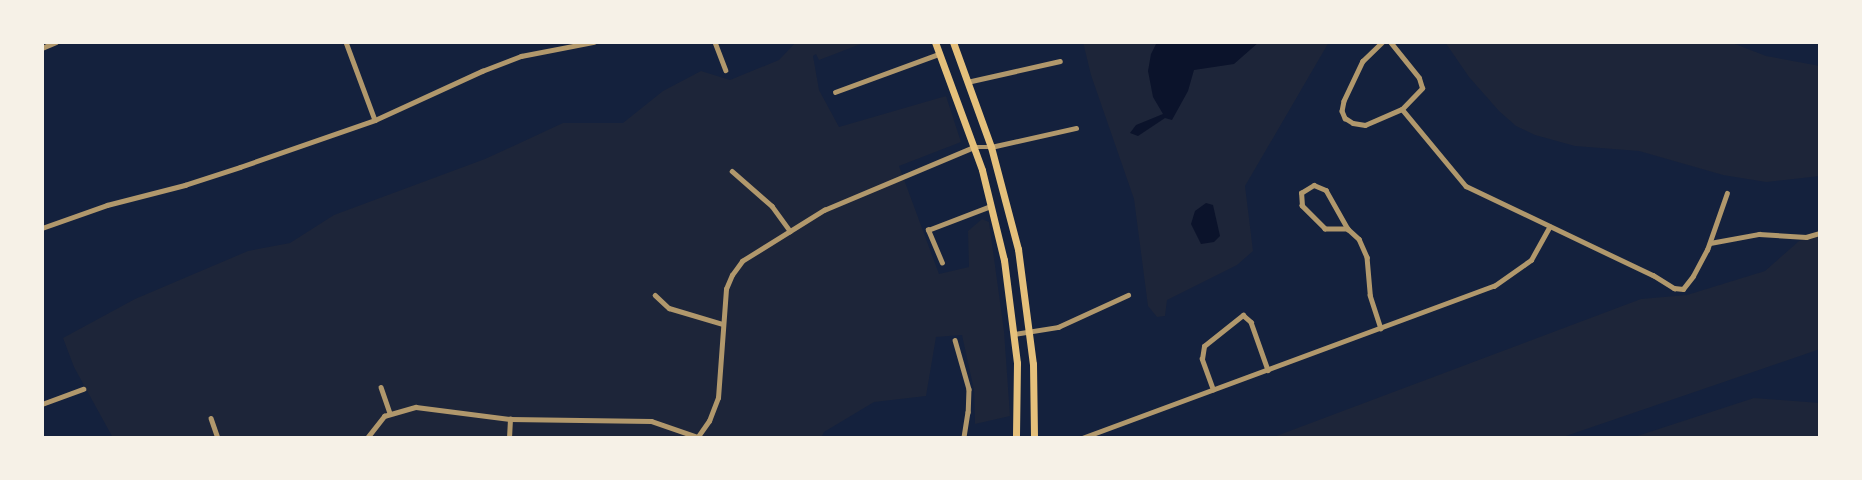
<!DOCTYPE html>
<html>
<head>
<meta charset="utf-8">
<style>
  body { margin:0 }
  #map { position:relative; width:1862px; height:480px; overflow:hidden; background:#14213d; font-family:"Roboto Condensed",sans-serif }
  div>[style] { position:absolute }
  .green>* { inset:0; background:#1d2539 }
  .water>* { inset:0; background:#0b132b }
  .minor>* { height:4.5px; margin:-2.25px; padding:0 2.25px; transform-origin:2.25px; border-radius:2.25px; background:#b1986c }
  .secondary>* { height:7px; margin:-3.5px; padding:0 3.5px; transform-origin:3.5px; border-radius:3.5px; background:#e5c07b }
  span { translate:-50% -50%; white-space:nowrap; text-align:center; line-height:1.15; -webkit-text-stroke:4.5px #f6f1e7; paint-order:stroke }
  .frame { position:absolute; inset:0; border:44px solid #f6f1e7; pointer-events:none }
</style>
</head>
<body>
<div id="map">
  <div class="green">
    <div style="clip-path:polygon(796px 42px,866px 42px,819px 60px,816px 54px,813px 56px,819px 90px,839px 127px,946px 96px,961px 142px,899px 166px,939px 274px,969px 267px,968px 231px,982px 219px,989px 222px,1004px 331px,1010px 416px,975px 424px,974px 390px,962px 335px,936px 337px,926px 396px,874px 402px,824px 432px,821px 438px,113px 438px,74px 367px,63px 338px,135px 299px,248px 251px,290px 243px,334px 215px,485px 159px,563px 123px,623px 123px,663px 91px,701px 71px,730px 80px,779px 60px)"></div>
    <div style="clip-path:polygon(1083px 42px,1329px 42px,1245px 186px,1253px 251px,1237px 265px,1167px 300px,1165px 316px,1157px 317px,1148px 306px,1134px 199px,1091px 75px)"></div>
    <div style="clip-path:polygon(1445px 42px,1730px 42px,1766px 56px,1820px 66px,1820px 176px,1766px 182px,1723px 175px,1639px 151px,1575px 146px,1535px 135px,1516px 126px,1499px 111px,1469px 77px)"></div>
    <div style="clip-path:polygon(1820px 236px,1820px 349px,1560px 438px,1271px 438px,1641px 299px,1687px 295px,1765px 271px,1799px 241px)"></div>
    <div style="clip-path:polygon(1754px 398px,1820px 403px,1820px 438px,1631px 438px)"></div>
  </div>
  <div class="water">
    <div style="clip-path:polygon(1157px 42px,1259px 42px,1234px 64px,1194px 70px,1188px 91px,1172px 120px,1165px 118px,1138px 136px,1130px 133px,1136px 125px,1163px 114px,1153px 97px,1148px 71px,1151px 54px)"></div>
    <div style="clip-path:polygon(1206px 203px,1213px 205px,1220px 236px,1214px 242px,1201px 244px,1191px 224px,1195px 211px)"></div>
  </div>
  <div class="minor">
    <div style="left:346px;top:42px;width:83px;rotate:69.6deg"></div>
    <div style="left:715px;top:42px;width:30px;rotate:69deg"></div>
    <div style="left:1383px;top:42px;width:28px;rotate:136deg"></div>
    <div style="left:1363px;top:61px;width:44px;rotate:115.4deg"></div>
    <div style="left:1344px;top:101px;width:10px;rotate:101deg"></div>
    <div style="left:1342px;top:111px;width:8px;rotate:67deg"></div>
    <div style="left:1345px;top:118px;width:9px;rotate:32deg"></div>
    <div style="left:1353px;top:123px;width:12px;rotate:9deg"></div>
    <div style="left:1365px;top:125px;width:40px;rotate:-23.4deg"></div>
    <div style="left:1402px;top:109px;width:29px;rotate:-46deg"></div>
    <div style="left:1422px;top:88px;width:10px;rotate:-107deg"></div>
    <div style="left:1419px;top:78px;width:46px;rotate:-128.9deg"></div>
    <div style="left:42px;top:48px;width:15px;rotate:-23deg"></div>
    <div style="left:967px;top:82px;width:95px;rotate:-12.7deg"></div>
    <div style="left:835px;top:92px;width:111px;rotate:-20.1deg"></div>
    <div style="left:1402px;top:109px;width:100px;rotate:50.3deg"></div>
    <div style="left:1466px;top:186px;width:207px;rotate:25.5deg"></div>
    <div style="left:1653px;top:275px;width:25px;rotate:32deg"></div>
    <div style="left:1674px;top:288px;width:9px;rotate:6deg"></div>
    <div style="left:1683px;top:289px;width:16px;rotate:-52deg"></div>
    <div style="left:1693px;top:276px;width:30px;rotate:-62deg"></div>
    <div style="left:1707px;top:250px;width:60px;rotate:-70.7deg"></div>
    <div style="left:732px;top:171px;width:53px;rotate:41.2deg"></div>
    <div style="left:772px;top:206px;width:31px;rotate:54deg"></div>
    <div style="left:42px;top:228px;width:69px;rotate:-19.5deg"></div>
    <div style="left:107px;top:205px;width:81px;rotate:-14.4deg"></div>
    <div style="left:185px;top:185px;width:58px;rotate:-18.1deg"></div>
    <div style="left:240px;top:167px;width:143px;rotate:-19.2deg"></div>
    <div style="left:375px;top:120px;width:118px;rotate:-24.6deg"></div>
    <div style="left:482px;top:71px;width:42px;rotate:-21deg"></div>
    <div style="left:521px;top:56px;width:74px;rotate:-10.9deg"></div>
    <div style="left:1348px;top:229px;width:23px;rotate:180deg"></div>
    <div style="left:1325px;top:229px;width:33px;rotate:-135deg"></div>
    <div style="left:1302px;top:206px;width:13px;rotate:-94deg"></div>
    <div style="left:1301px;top:193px;width:15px;rotate:-32deg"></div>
    <div style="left:1314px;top:185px;width:13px;rotate:23deg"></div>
    <div style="left:1326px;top:190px;width:45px;rotate:60.6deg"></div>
    <div style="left:1348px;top:229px;width:15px;rotate:42deg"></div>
    <div style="left:1359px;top:239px;width:20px;rotate:66deg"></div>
    <div style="left:1367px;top:257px;width:38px;rotate:85deg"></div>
    <div style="left:1370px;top:295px;width:35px;rotate:72deg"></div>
    <div style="left:1710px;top:243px;width:50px;rotate:-10.4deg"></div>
    <div style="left:1759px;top:234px;width:47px;rotate:3.7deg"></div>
    <div style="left:1806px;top:237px;width:15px;rotate:-16deg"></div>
    <div style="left:942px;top:263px;width:36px;rotate:-113deg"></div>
    <div style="left:928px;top:230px;width:67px;rotate:-20.9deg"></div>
    <div style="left:655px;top:295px;width:19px;rotate:43deg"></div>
    <div style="left:669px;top:308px;width:56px;rotate:16.5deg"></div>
    <div style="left:1014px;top:334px;width:45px;rotate:-9deg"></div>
    <div style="left:1058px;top:327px;width:77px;rotate:-24.6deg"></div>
    <div style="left:955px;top:340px;width:51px;rotate:74.1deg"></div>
    <div style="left:969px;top:389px;width:23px;rotate:92deg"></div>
    <div style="left:968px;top:412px;width:26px;rotate:99deg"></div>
    <div style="left:381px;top:387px;width:28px;rotate:71deg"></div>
    <div style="left:1213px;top:390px;width:33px;rotate:-110deg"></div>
    <div style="left:1202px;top:359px;width:13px;rotate:-81deg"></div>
    <div style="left:1204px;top:346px;width:50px;rotate:-38.5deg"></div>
    <div style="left:1243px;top:315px;width:11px;rotate:41deg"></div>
    <div style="left:1251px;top:322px;width:51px;rotate:70.5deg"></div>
    <div style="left:42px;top:404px;width:44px;rotate:-20.1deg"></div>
    <div style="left:211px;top:418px;width:21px;rotate:71deg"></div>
    <div style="left:367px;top:438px;width:28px;rotate:-52deg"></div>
    <div style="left:384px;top:416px;width:33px;rotate:-16deg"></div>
    <div style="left:416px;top:407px;width:95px;rotate:7.3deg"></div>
    <div style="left:510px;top:419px;width:141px;rotate:0.8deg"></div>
    <div style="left:651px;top:421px;width:50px;rotate:18.8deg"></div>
    <div style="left:509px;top:438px;width:19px;rotate:-87deg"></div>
    <div style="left:697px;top:438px;width:21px;rotate:-55deg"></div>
    <div style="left:709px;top:421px;width:25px;rotate:-69deg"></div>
    <div style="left:718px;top:398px;width:109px;rotate:-85.8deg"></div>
    <div style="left:726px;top:289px;width:15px;rotate:-67deg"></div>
    <div style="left:732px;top:275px;width:17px;rotate:-54deg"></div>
    <div style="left:742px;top:261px;width:97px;rotate:-31.9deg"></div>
    <div style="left:824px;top:210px;width:163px;rotate:-22.8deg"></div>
    <div style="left:974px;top:147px;width:17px"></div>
    <div style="left:991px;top:147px;width:87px;rotate:-12.6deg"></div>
    <div style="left:1082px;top:438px;width:439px;rotate:-20.3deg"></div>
    <div style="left:1494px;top:286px;width:45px;rotate:-35.1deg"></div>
    <div style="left:1531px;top:260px;width:38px;rotate:-61deg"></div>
  </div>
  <div class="secondary">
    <div style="left:935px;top:42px;width:136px;rotate:69.8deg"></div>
    <div style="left:982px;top:170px;width:93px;rotate:76.3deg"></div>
    <div style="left:1004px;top:260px;width:104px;rotate:82.8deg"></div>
    <div style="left:1017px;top:363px;width:75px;rotate:90.8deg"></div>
    <div style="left:953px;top:42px;width:112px;rotate:70.1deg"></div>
    <div style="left:991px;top:147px;width:106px;rotate:75.2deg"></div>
    <div style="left:1018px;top:249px;width:116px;rotate:82.6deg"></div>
    <div style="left:1033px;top:364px;width:74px;rotate:89.2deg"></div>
  </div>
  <div class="frame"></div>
</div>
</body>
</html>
